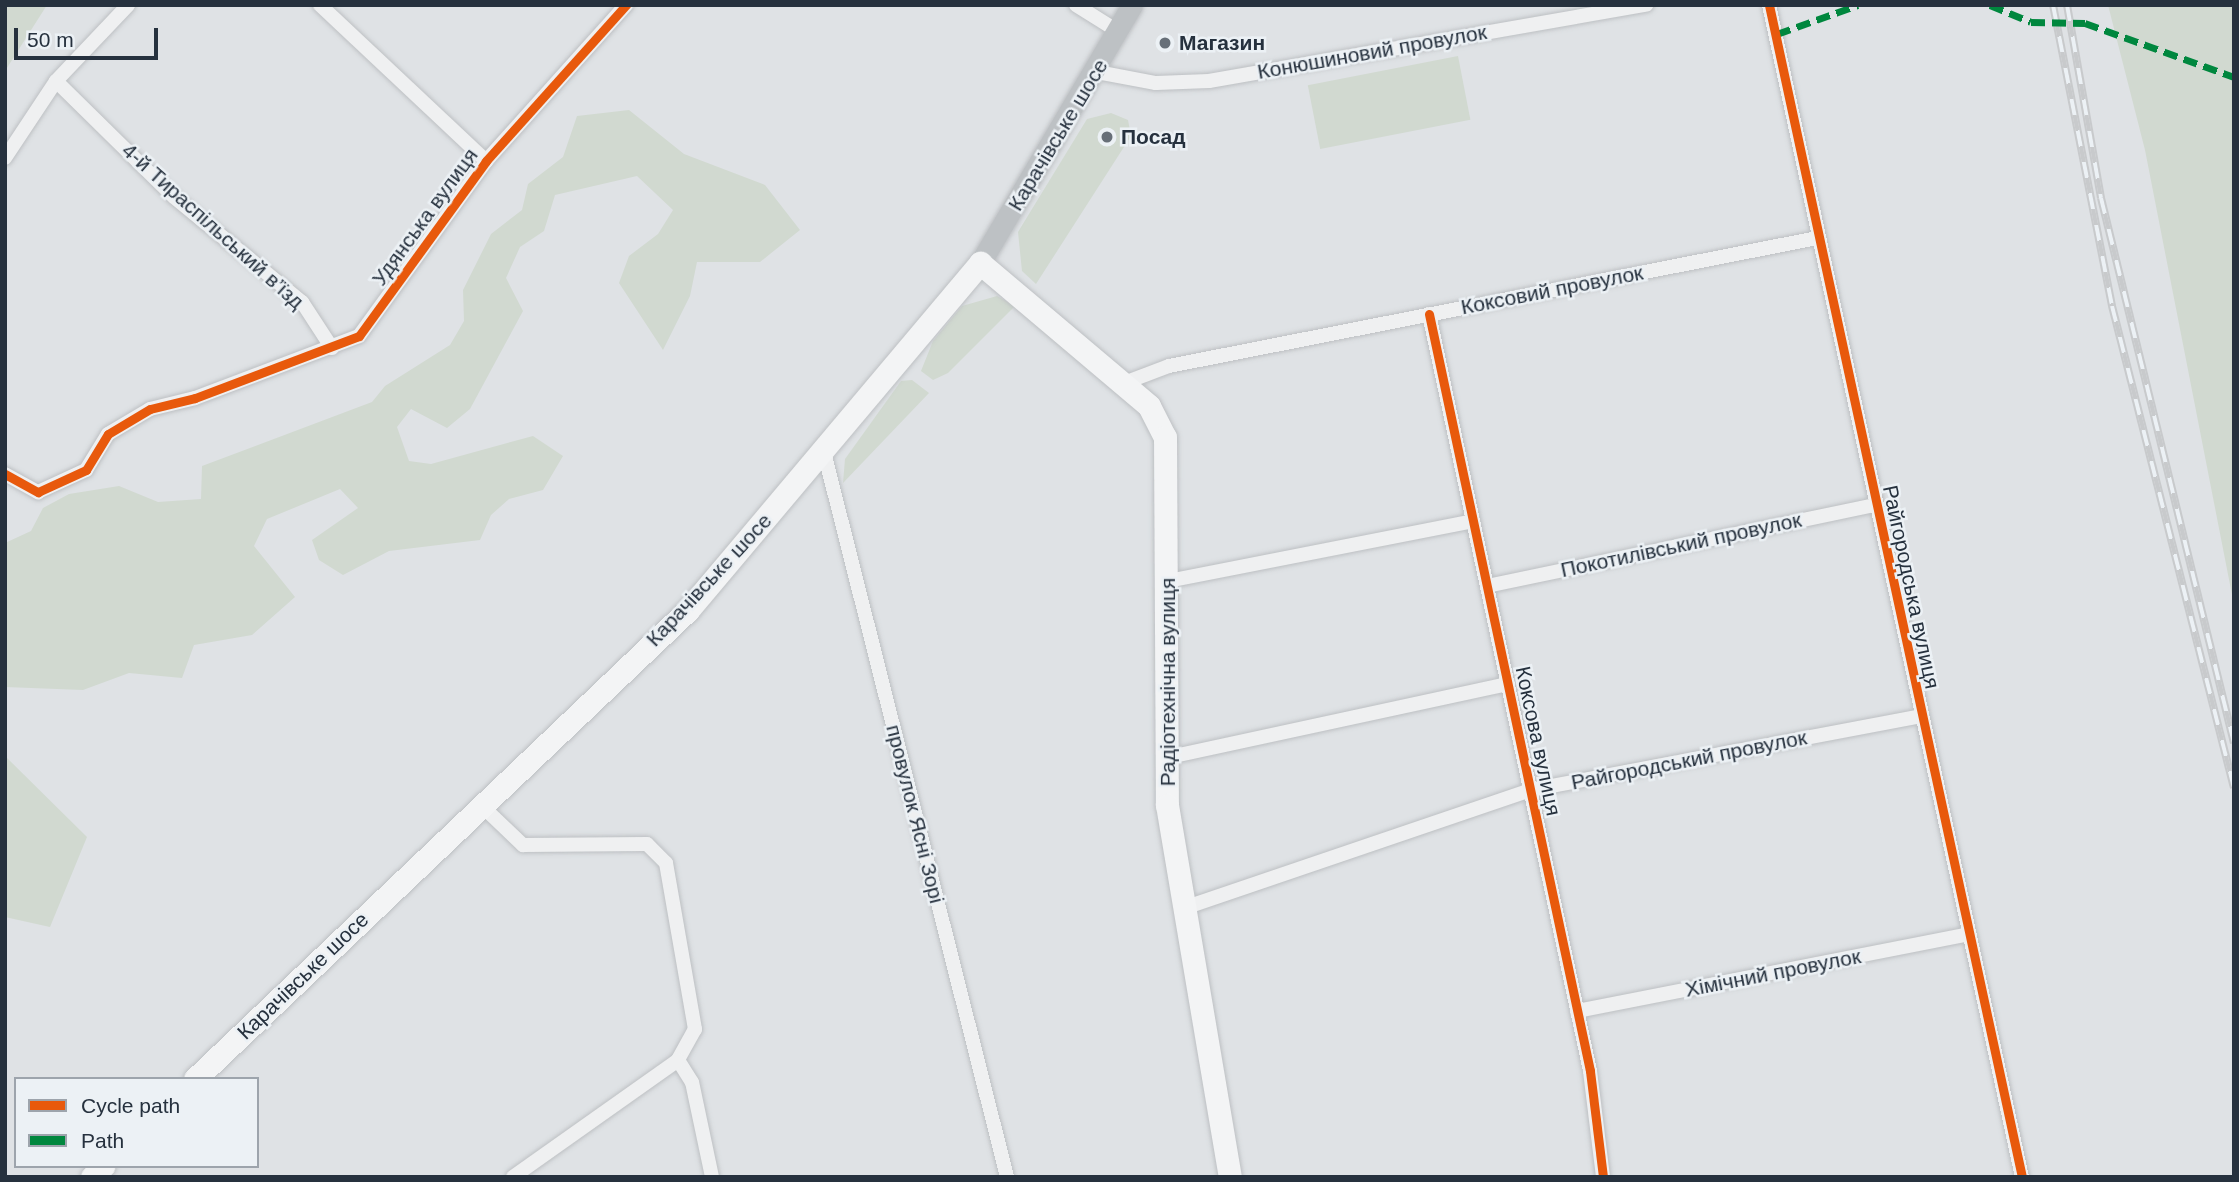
<!DOCTYPE html>
<html>
<head>
<meta charset="utf-8">
<style>
  body { margin:0 }
  #map { position:relative; width:2239px; height:1182px; overflow:hidden; background:#dfe2e5; font-family:Arial,sans-serif }
  div>[style] { position:absolute }
  .green>* { inset:0; background:#d1d9d0; transform-origin:0 0 }
  .roads { filter:drop-shadow(0 0 2px #bdc0c3) drop-shadow(0 0 2px #bdc0c3) }
  .minor>* { height:14px; margin:-7px; padding:0 7px; transform-origin:7px; border-radius:7px; background:#eff0f1 }
  .secondary>* { height:21px; margin:-10.5px; padding:0 10.5px; transform-origin:10.5px; border-radius:10.5px; background:#bdc1c4 }
  .primary>* { height:23px; margin:-11.5px; padding:0 11.5px; transform-origin:11.5px; border-radius:11.5px; background:#f3f4f5 }
  .rail>* { height:8px; margin-top:-4px; transform-origin:0; background:repeating-linear-gradient(90deg,#ecf1f5 0 16px,#c8cacc 0 32px); box-sizing:border-box; border-block:2px solid #c8cacc }
  .quiet>* { height:7px; margin-top:-3.5px; transform-origin:0; background:repeating-linear-gradient(90deg,#00873e 0 14px,transparent 0 21px) }
  .cycleway>* { height:9px; margin:-4.5px; padding:0 4.5px; transform-origin:4.5px; border-radius:4.5px; background:#e8590c }
  .dots>* { width:19px; height:19px; translate:-50% -50%; box-sizing:border-box; border:4px solid #ecf1f5; border-radius:50% }
  span { translate:-50% -50%; white-space:nowrap; text-align:center; line-height:1.15; -webkit-text-stroke:5px #ecf1f5; paint-order:stroke }
  .poi-label { font-size:21px; color:#26313e; font-weight:700 }
  .left { translate:0 -50%; text-align:left }
  .street-label { font-size:21px; color:#26313e }
  .frame { position:absolute; inset:0; border:7px solid #26313e; pointer-events:none }
  .legend { position:absolute; left:14px; top:1077px; width:245px; height:91px; box-sizing:border-box; background:#ecf1f5; border:2px solid #9da4ac; margin:0; padding:9px 12px; list-style:none; font-size:21px; color:#26313e }
  .legend li { display:flex; align-items:center; gap:14px; height:35px }
  .legend b { width:35px; border:2px solid #9da4ac }
  .scale { position:absolute; left:14px; top:28px; width:144px; height:32px; box-sizing:border-box; border:4px solid #26313e; border-top:0; padding-left:9px; font-size:21px; line-height:24px; white-space:nowrap; color:#26313e; -webkit-text-stroke:5px #ecf1f5; paint-order:stroke }
</style>
</head>
<body>
<div id="map">
  <div class="green">
    <div style="clip-path:polygon(5px 5px,47px 5px,5px 71px)"></div>
    <div style="clip-path:polygon(2108px 5px,2234px 5px,2234px 605px,2145px 150px)"></div>
    <div style="left:1458px;top:56px;width:65px;height:153px;rotate:79deg"></div>
    <div style="clip-path:polygon(629px 110px,684px 154px,765px 185px,800px 230px,760px 262px,697px 262px,690px 296px,663px 350px,619px 283px,629px 256px,658px 234px,673px 210px,637px 176px,555px 195px,544px 231px,520px 247px,506px 278px,523px 311px,470px 409px,447px 428px,411px 409px,397px 427px,409px 461px,431px 464px,533px 436px,563px 456px,543px 490px,509px 499px,491px 515px,480px 540px,389px 551px,343px 575px,319px 560px,312px 540px,358px 508px,340px 489px,267px 519px,254px 546px,295px 597px,252px 635px,194px 645px,182px 678px,129px 673px,83px 690px,5px 687px,5px 543px,31px 531px,43px 508px,69px 494px,119px 486px,158px 502px,201px 499px,202px 466px,372px 402px,385px 386px,450px 345px,464px 321px,463px 290px,491px 234px,522px 210px,528px 184px,563px 157px,577px 116px)"></div>
    <div style="clip-path:polygon(1111px 113px,1128px 120px,1131px 136px,1036px 284px,1022px 271px,1018px 232px,1087px 119px)"></div>
    <div style="clip-path:polygon(997px 296px,1015px 306px,948px 373px,933px 380px,921px 371px,933px 341px,962px 306px)"></div>
    <div style="clip-path:polygon(912px 380px,929px 393px,843px 483px,845px 459px,901px 381px)"></div>
    <div style="clip-path:polygon(5px 756px,87px 837px,50px 927px,5px 917px)"></div>
  </div>
  <div class="roads">
    <div class="minor">
      <div style="left:320px;top:5px;width:228px;rotate:43.2deg"></div>
      <div style="left:1076px;top:5px;width:51px;rotate:32.1deg"></div>
      <div style="left:1769px;top:5px;width:1199px;rotate:77.82deg"></div>
      <div style="left:1097px;top:72px;width:60px;rotate:10.6deg"></div>
      <div style="left:1156px;top:83px;width:53px;rotate:-2.2deg"></div>
      <div style="left:1209px;top:81px;width:444px;rotate:-9.9deg"></div>
      <div style="left:56px;top:81px;width:165px;rotate:44.5deg"></div>
      <div style="left:174px;top:197px;width:166px;rotate:39.4deg"></div>
      <div style="left:302px;top:302px;width:55px;rotate:56.9deg"></div>
      <div style="left:5px;top:158px;width:92px;rotate:-56.5deg"></div>
      <div style="left:56px;top:81px;width:105px;rotate:-46.5deg"></div>
      <div style="left:1429px;top:314px;width:774px;rotate:77.99deg"></div>
      <div style="left:1590px;top:1071px;width:107px;rotate:83deg"></div>
      <div style="left:1124px;top:383px;width:48px;rotate:-20.7deg"></div>
      <div style="left:1169px;top:366px;width:661px;rotate:-11.17deg"></div>
      <div style="left:824px;top:452px;width:748px;rotate:75.83deg"></div>
      <div style="left:5px;top:474px;width:38px;rotate:29deg"></div>
      <div style="left:38px;top:492px;width:53px;rotate:-24.6deg"></div>
      <div style="left:86px;top:470px;width:42px;rotate:-58.6deg"></div>
      <div style="left:108px;top:434px;width:49px;rotate:-30.8deg"></div>
      <div style="left:150px;top:409px;width:46px;rotate:-13.7deg"></div>
      <div style="left:195px;top:398px;width:175px;rotate:-20.7deg"></div>
      <div style="left:359px;top:336px;width:216px;rotate:-54deg"></div>
      <div style="left:486px;top:161px;width:210px;rotate:-48.1deg"></div>
      <div style="left:1168px;top:581px;width:311px;rotate:-11.1deg"></div>
      <div style="left:1487px;top:586px;width:396px;rotate:-11.8deg"></div>
      <div style="left:1165px;top:758px;width:351px;rotate:-12.2deg"></div>
      <div style="left:482px;top:806px;width:57px;rotate:43.6deg"></div>
      <div style="left:523px;top:845px;width:124px;rotate:-0.5deg"></div>
      <div style="left:647px;top:844px;width:27px;rotate:45deg"></div>
      <div style="left:666px;top:863px;width:169px;rotate:80.1deg"></div>
      <div style="left:695px;top:1029px;width:35px;rotate:119deg"></div>
      <div style="left:678px;top:1060px;width:26px;rotate:58deg"></div>
      <div style="left:692px;top:1082px;width:97px;rotate:78.1deg"></div>
      <div style="left:1181px;top:909px;width:369px;rotate:-18.8deg"></div>
      <div style="left:1530px;top:790px;width:399px;rotate:-10.7deg"></div>
      <div style="left:1577px;top:1011px;width:399px;rotate:-11.1deg"></div>
      <div style="left:513px;top:1177px;width:202px;rotate:-35.3deg"></div>
    </div>
    <div class="secondary">
      <div style="left:980px;top:263px;width:299px;rotate:-59.5deg"></div>
    </div>
    <div class="primary">
      <div style="left:195px;top:1079px;width:680px;rotate:-43.57deg"></div>
      <div style="left:688px;top:610px;width:454px;rotate:-49.9deg"></div>
      <div style="left:980px;top:263px;width:221px;rotate:40.2deg"></div>
      <div style="left:1149px;top:406px;width:35px;rotate:63deg"></div>
      <div style="left:1165px;top:437px;width:368px;rotate:89.7deg"></div>
      <div style="left:1167px;top:805px;width:377px;rotate:80.4deg"></div>
      <div style="left:92px;top:1177px;width:16px;rotate:-45deg"></div>
    </div>
  </div>
  <div class="rail">
    <div style="left:2053px;top:5px;width:307px;rotate:78.9deg"></div>
    <div style="left:2112px;top:306px;width:497px;rotate:75.8deg"></div>
    <div style="left:2067px;top:5px;width:196px;rotate:80deg"></div>
    <div style="left:2101px;top:198px;width:561px;rotate:76.29deg"></div>
  </div>
  <div class="quiet">
    <div style="left:1990px;top:5px;width:44px;rotate:22.5deg"></div>
    <div style="left:2031px;top:22px;width:54px;rotate:1.1deg"></div>
    <div style="left:2085px;top:23px;width:158px;rotate:19.9deg"></div>
    <div style="left:1777px;top:34px;width:86px;rotate:-19.7deg"></div>
  </div>
  <div class="cycleway">
    <div style="left:1769px;top:5px;width:1199px;rotate:77.82deg"></div>
    <div style="left:1429px;top:314px;width:774px;rotate:77.99deg"></div>
    <div style="left:1590px;top:1071px;width:107px;rotate:83deg"></div>
    <div style="left:5px;top:474px;width:38px;rotate:29deg"></div>
    <div style="left:38px;top:492px;width:53px;rotate:-24.6deg"></div>
    <div style="left:86px;top:470px;width:42px;rotate:-58.6deg"></div>
    <div style="left:108px;top:434px;width:49px;rotate:-30.8deg"></div>
    <div style="left:150px;top:409px;width:46px;rotate:-13.7deg"></div>
    <div style="left:195px;top:398px;width:175px;rotate:-20.7deg"></div>
    <div style="left:359px;top:336px;width:216px;rotate:-54deg"></div>
    <div style="left:486px;top:161px;width:210px;rotate:-48.1deg"></div>
  </div>
  <div class="dots">
    <div style="left:1165px;top:43px;background:#676f78"></div>
    <div style="left:1107px;top:137px;background:#676f78"></div>
  </div>
  <div class="poi-label">
    <span class="left" style="left:1179px;top:43px">Магазин</span>
    <span class="left" style="left:1121px;top:137px">Посад</span>
  </div>
  <div class="street-label">
    <span style="left:1372px;top:52px;rotate:-10deg">Конюшиновий провулок</span>
    <span style="left:1058px;top:135px;rotate:-59deg">Карачівське шосе</span>
    <span style="left:425px;top:217px;rotate:-54deg">Удянська вулиця</span>
    <span style="left:213px;top:226px;rotate:42deg">4-й Тираспільський в’їзд</span>
    <span style="left:1552px;top:290px;rotate:-11deg">Коксовий провулок</span>
    <span style="left:1681px;top:545px;rotate:-12deg">Покотилівський провулок</span>
    <span style="left:709px;top:580px;rotate:-47deg">Карачівське шосе</span>
    <span style="left:1911px;top:587px;rotate:78deg">Райгородська вулиця</span>
    <span style="left:1168px;top:682px;rotate:-90deg">Радіотехнічна вулиця</span>
    <span style="left:1538px;top:741px;rotate:78deg">Коксова вулиця</span>
    <span style="left:1689px;top:760px;rotate:-11deg">Райгородський провулок</span>
    <span style="left:915px;top:814px;rotate:76deg">провулок Ясні Зорі</span>
    <span style="left:1773px;top:973px;rotate:-11deg">Хімічний провулок</span>
    <span style="left:303px;top:976px;rotate:-44deg">Карачівське шосе</span>
  </div>
  <div class="frame"></div>
  <ul class="legend">
  <li><b style="height:9px;background:#e8590c"></b>Cycle path</li>
  <li><b style="height:9px;background:#00873e"></b>Path</li>
  </ul>
  <div class="scale">50 m</div>
</div>
</body>
</html>
